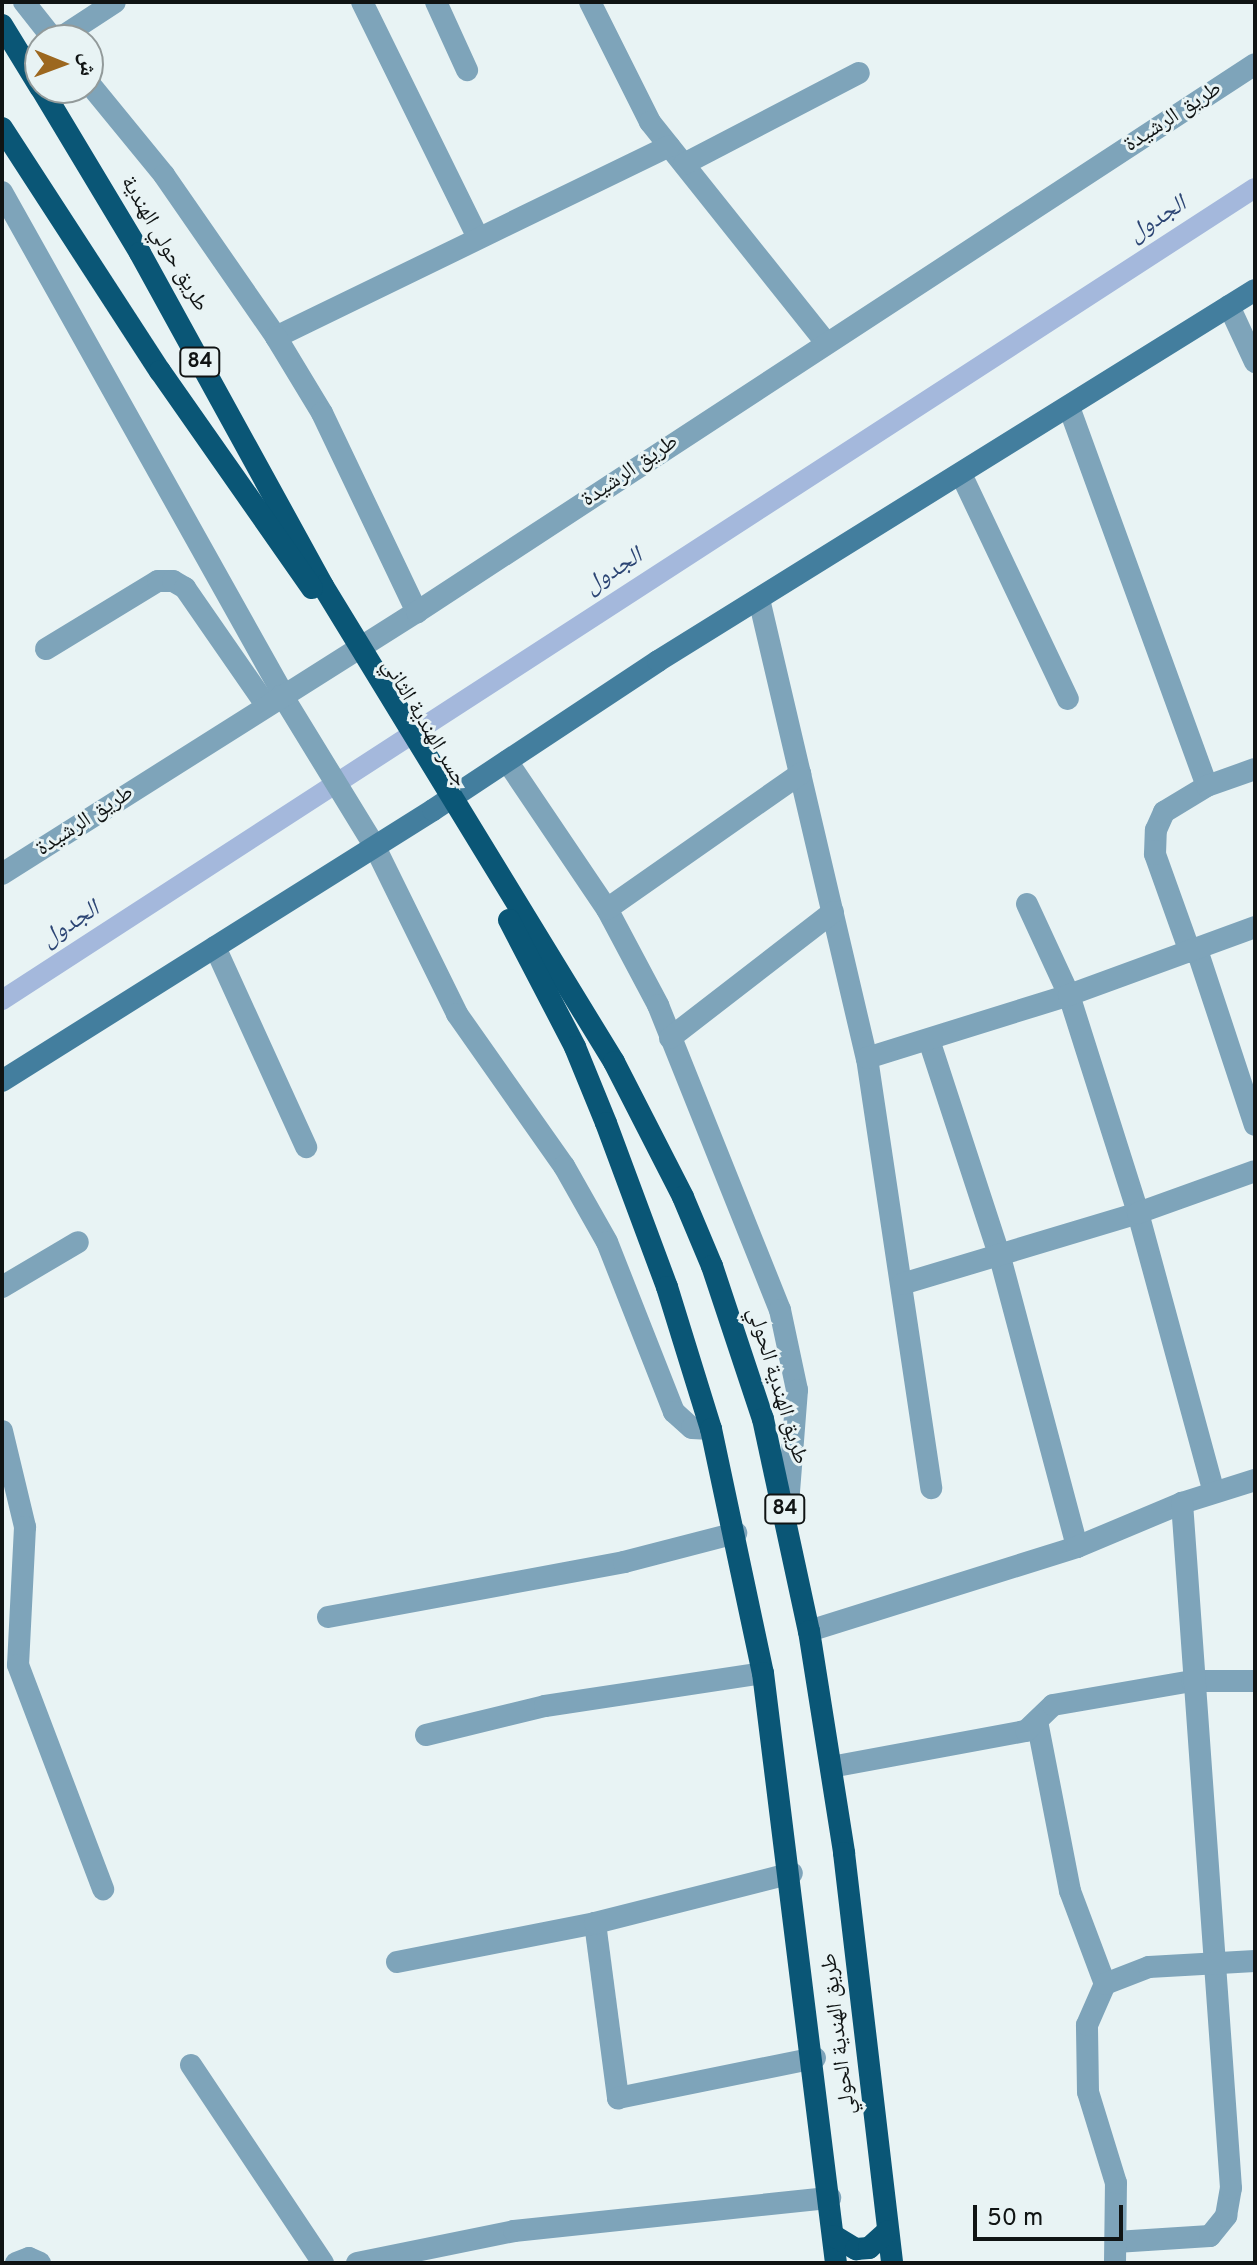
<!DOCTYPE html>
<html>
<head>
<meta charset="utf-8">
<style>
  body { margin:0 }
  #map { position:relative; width:1257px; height:2265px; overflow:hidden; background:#e8f3f4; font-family:Overpass,"Noto Naskh Arabic",sans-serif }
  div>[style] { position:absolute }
  .canal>* { height:20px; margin:-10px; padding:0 10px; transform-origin:10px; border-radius:10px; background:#a4b8dc }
  .minor>* { height:22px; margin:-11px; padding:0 11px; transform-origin:11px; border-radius:11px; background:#7ea4ba }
  .tertiary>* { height:22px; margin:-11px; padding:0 11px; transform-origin:11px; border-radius:11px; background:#7ea4ba }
  .secondary>* { height:22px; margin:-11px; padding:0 11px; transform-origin:11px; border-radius:11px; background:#437e9e }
  .trunk>* { height:22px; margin:-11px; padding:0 11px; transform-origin:11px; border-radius:11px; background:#0a5676 }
  span { translate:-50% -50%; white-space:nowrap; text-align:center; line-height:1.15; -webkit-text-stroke:6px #e8f3f4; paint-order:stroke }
  .shield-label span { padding:2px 6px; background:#e8f3f4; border:2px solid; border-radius:6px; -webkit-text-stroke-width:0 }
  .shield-label { font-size:20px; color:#101414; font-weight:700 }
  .street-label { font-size:22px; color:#101414 }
  .water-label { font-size:24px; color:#2c4574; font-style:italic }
  .frame { position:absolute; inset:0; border:4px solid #101414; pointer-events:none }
  .north { position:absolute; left:24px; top:24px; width:80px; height:80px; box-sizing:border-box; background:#e8f3f4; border:2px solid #929a9a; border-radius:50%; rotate:91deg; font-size:22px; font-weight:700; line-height:32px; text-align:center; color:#101414 }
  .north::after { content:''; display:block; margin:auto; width:28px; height:36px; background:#9c671f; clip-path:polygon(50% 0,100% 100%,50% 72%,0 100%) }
  .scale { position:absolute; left:973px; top:2205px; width:150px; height:36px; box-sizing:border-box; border:4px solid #101414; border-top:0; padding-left:10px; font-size:24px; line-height:28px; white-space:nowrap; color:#101414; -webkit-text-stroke:6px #e8f3f4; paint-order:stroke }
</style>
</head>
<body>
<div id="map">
  <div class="canal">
    <div style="left:2px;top:1000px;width:1493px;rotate:-32.95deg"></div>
  </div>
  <div class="minor">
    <div style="left:362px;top:2px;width:263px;rotate:63.8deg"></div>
    <div style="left:436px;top:2px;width:75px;rotate:65.5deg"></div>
    <div style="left:590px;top:2px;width:134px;rotate:63.4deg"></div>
    <div style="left:650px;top:122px;width:280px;rotate:51.4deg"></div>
    <div style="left:57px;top:40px;width:69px;rotate:-33.2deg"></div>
    <div style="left:684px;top:164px;width:197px;rotate:-27.5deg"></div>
    <div style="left:1229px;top:306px;width:62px;rotate:65.1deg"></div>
    <div style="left:276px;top:337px;width:437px;rotate:-25.9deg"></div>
    <div style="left:1069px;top:407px;width:403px;rotate:70deg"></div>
    <div style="left:961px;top:474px;width:249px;rotate:64.6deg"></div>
    <div style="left:759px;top:599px;width:472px;rotate:76.8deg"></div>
    <div style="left:867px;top:1058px;width:435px;rotate:81.5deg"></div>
    <div style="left:46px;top:649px;width:131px;rotate:-31.3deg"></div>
    <div style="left:158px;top:581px;width:15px"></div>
    <div style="left:173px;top:581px;width:14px;rotate:30deg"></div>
    <div style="left:185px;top:588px;width:142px;rotate:55.3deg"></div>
    <div style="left:507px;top:761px;width:179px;rotate:56deg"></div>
    <div style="left:607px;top:909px;width:109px;rotate:62deg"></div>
    <div style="left:658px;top:1005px;width:328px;rotate:68.2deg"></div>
    <div style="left:780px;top:1310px;width:82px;rotate:78deg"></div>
    <div style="left:797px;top:1390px;width:126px;rotate:94.5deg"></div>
    <div style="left:375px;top:847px;width:186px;rotate:63.8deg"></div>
    <div style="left:457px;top:1014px;width:186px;rotate:54.9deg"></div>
    <div style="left:564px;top:1166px;width:87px;rotate:60.5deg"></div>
    <div style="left:607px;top:1242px;width:183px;rotate:68.5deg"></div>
    <div style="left:674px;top:1412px;width:24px;rotate:42deg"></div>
    <div style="left:692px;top:1428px;width:19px;rotate:3deg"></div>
    <div style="left:1027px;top:904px;width:100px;rotate:65.2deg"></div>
    <div style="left:1069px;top:995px;width:229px;rotate:72.4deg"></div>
    <div style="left:1138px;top:1213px;width:289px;rotate:74.8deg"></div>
    <div style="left:607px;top:909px;width:236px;rotate:-35deg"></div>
    <div style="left:215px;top:947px;width:220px;rotate:65.5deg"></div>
    <div style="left:1197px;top:950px;width:184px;rotate:71.7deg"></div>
    <div style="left:1190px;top:952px;width:104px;rotate:-109.7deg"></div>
    <div style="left:1155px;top:854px;width:24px;rotate:-88deg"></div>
    <div style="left:1156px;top:830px;width:20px;rotate:-66deg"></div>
    <div style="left:1164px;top:812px;width:50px;rotate:-31.2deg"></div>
    <div style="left:1207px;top:786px;width:51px;rotate:-19.5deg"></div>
    <div style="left:670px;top:1038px;width:206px;rotate:-37.7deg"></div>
    <div style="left:929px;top:1040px;width:228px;rotate:71.9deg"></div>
    <div style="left:1000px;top:1257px;width:300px;rotate:75.1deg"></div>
    <div style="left:867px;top:1058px;width:212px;rotate:-17.3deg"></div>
    <div style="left:1069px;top:995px;width:198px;rotate:-20.1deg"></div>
    <div style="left:902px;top:1284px;width:246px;rotate:-16.7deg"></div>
    <div style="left:1138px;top:1213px;width:124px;rotate:-19.7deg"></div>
    <div style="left:2px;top:1287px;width:88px;rotate:-30.6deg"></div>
    <div style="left:2px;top:1431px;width:99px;rotate:76.5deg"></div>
    <div style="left:25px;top:1527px;width:138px;rotate:92.9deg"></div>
    <div style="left:18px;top:1665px;width:240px;rotate:69.2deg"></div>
    <div style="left:328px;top:1617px;width:301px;rotate:-10.5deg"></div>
    <div style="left:624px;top:1562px;width:116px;rotate:-14.5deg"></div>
    <div style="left:809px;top:1631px;width:281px;rotate:-17.4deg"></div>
    <div style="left:1077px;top:1547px;width:114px;rotate:-22.7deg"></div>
    <div style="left:1182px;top:1503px;width:77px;rotate:-17.5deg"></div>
    <div style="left:1037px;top:1721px;width:173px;rotate:79deg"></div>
    <div style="left:1070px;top:1891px;width:99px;rotate:69.4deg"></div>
    <div style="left:426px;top:1735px;width:122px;rotate:-13.7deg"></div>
    <div style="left:545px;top:1706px;width:220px;rotate:-8.6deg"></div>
    <div style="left:831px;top:1767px;width:198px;rotate:-10.5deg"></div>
    <div style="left:1026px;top:1731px;width:37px;rotate:-44deg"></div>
    <div style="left:1053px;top:1705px;width:141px;rotate:-9.8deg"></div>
    <div style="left:1192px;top:1681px;width:63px"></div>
    <div style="left:595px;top:1923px;width:177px;rotate:82.5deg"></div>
    <div style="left:618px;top:2098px;width:201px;rotate:-11.5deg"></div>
    <div style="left:397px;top:1962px;width:202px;rotate:-11.1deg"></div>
    <div style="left:595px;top:1923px;width:203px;rotate:-14.2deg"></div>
    <div style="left:191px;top:2065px;width:238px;rotate:56.3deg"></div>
    <div style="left:1116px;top:2242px;width:94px;rotate:-3.7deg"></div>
    <div style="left:1210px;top:2236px;width:26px;rotate:-51deg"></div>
    <div style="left:1226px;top:2216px;width:28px;rotate:-80deg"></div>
    <div style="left:1231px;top:2188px;width:687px;rotate:-94.09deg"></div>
    <div style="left:16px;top:2263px;width:14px;rotate:-21deg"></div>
    <div style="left:29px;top:2258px;width:12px;rotate:24deg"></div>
    <div style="left:357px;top:2263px;width:160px;rotate:-11.5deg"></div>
    <div style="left:514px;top:2231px;width:318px;rotate:-6deg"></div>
    <div style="left:1115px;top:2263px;width:80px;rotate:-89.3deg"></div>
    <div style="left:1116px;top:2183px;width:95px;rotate:-107.1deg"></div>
    <div style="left:1088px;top:2092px;width:67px;rotate:-90.9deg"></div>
    <div style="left:1087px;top:2025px;width:45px;rotate:-66.3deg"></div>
    <div style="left:1105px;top:1984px;width:47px;rotate:-21.1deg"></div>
    <div style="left:1149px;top:1967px;width:106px;rotate:-3.2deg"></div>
  </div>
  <div class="tertiary">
    <div style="left:24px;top:2px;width:48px;rotate:51.7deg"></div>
    <div style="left:88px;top:82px;width:120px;rotate:50.7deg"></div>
    <div style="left:164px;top:175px;width:197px;rotate:55.3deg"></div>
    <div style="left:276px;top:337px;width:89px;rotate:58.8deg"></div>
    <div style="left:322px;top:413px;width:221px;rotate:64.5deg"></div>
    <div style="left:2px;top:192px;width:575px;rotate:60.76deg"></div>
    <div style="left:282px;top:695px;width:178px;rotate:58.5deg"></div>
    <div style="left:2px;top:874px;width:491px;rotate:-32.3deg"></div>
    <div style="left:417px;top:612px;width:1001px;rotate:-33.18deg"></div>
  </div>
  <div class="secondary">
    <div style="left:2px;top:1081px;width:509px;rotate:-32.16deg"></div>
    <div style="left:433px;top:810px;width:270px;rotate:-33.5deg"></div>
    <div style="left:658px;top:661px;width:703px;rotate:-31.86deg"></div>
  </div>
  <div class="trunk">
    <div style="left:2px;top:25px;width:73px;rotate:58.5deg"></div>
    <div style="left:41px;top:88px;width:192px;rotate:59deg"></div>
    <div style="left:140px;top:253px;width:380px;rotate:61.2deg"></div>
    <div style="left:323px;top:586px;width:558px;rotate:58.56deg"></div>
    <div style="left:614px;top:1062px;width:152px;rotate:62.9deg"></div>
    <div style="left:683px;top:1197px;width:75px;rotate:67.2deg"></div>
    <div style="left:712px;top:1266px;width:161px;rotate:71.6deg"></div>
    <div style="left:763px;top:1419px;width:217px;rotate:77.8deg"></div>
    <div style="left:809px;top:1631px;width:225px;rotate:81deg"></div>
    <div style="left:844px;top:1853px;width:413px;rotate:83.3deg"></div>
    <div style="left:2px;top:128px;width:290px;rotate:57deg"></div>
    <div style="left:160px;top:371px;width:265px;rotate:55deg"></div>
    <div style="left:509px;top:920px;width:143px;rotate:62.5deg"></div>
    <div style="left:575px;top:1047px;width:82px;rotate:67.8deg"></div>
    <div style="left:606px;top:1123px;width:175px;rotate:69.6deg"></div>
    <div style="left:667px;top:1287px;width:149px;rotate:72.8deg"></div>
    <div style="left:711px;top:1429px;width:249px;rotate:78deg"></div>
    <div style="left:763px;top:1673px;width:594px;rotate:82.95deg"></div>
    <div style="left:834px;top:2236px;width:26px;rotate:31deg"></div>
    <div style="left:856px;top:2249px;width:13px;rotate:-4deg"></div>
    <div style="left:869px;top:2248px;width:25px;rotate:-42deg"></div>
  </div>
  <div class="shield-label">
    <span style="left:200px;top:362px">84</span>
    <span style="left:785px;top:1509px">84</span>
  </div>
  <div class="street-label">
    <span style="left:1173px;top:117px;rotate:-33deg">طريق الرشيدة</span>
    <span style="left:164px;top:244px;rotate:60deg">طريق حولي الهندية</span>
    <span style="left:630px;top:471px;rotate:-34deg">طريق الرشيدة</span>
    <span style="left:424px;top:723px;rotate:59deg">جسر الهندية الثاني</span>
    <span style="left:85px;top:821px;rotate:-33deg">طريق الرشيدة</span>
    <span style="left:777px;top:1386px;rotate:73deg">طريق الهندية الحولي</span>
    <span style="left:839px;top:2034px;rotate:-97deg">طريق الهندية الحولي</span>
  </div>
  <div class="water-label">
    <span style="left:1158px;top:220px;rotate:-33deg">الجدول</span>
    <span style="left:614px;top:572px;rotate:-33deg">الجدول</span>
    <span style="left:71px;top:925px;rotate:-33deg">الجدول</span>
  </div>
  <div class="frame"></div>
  <div class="north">ش</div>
  <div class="scale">50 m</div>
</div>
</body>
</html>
